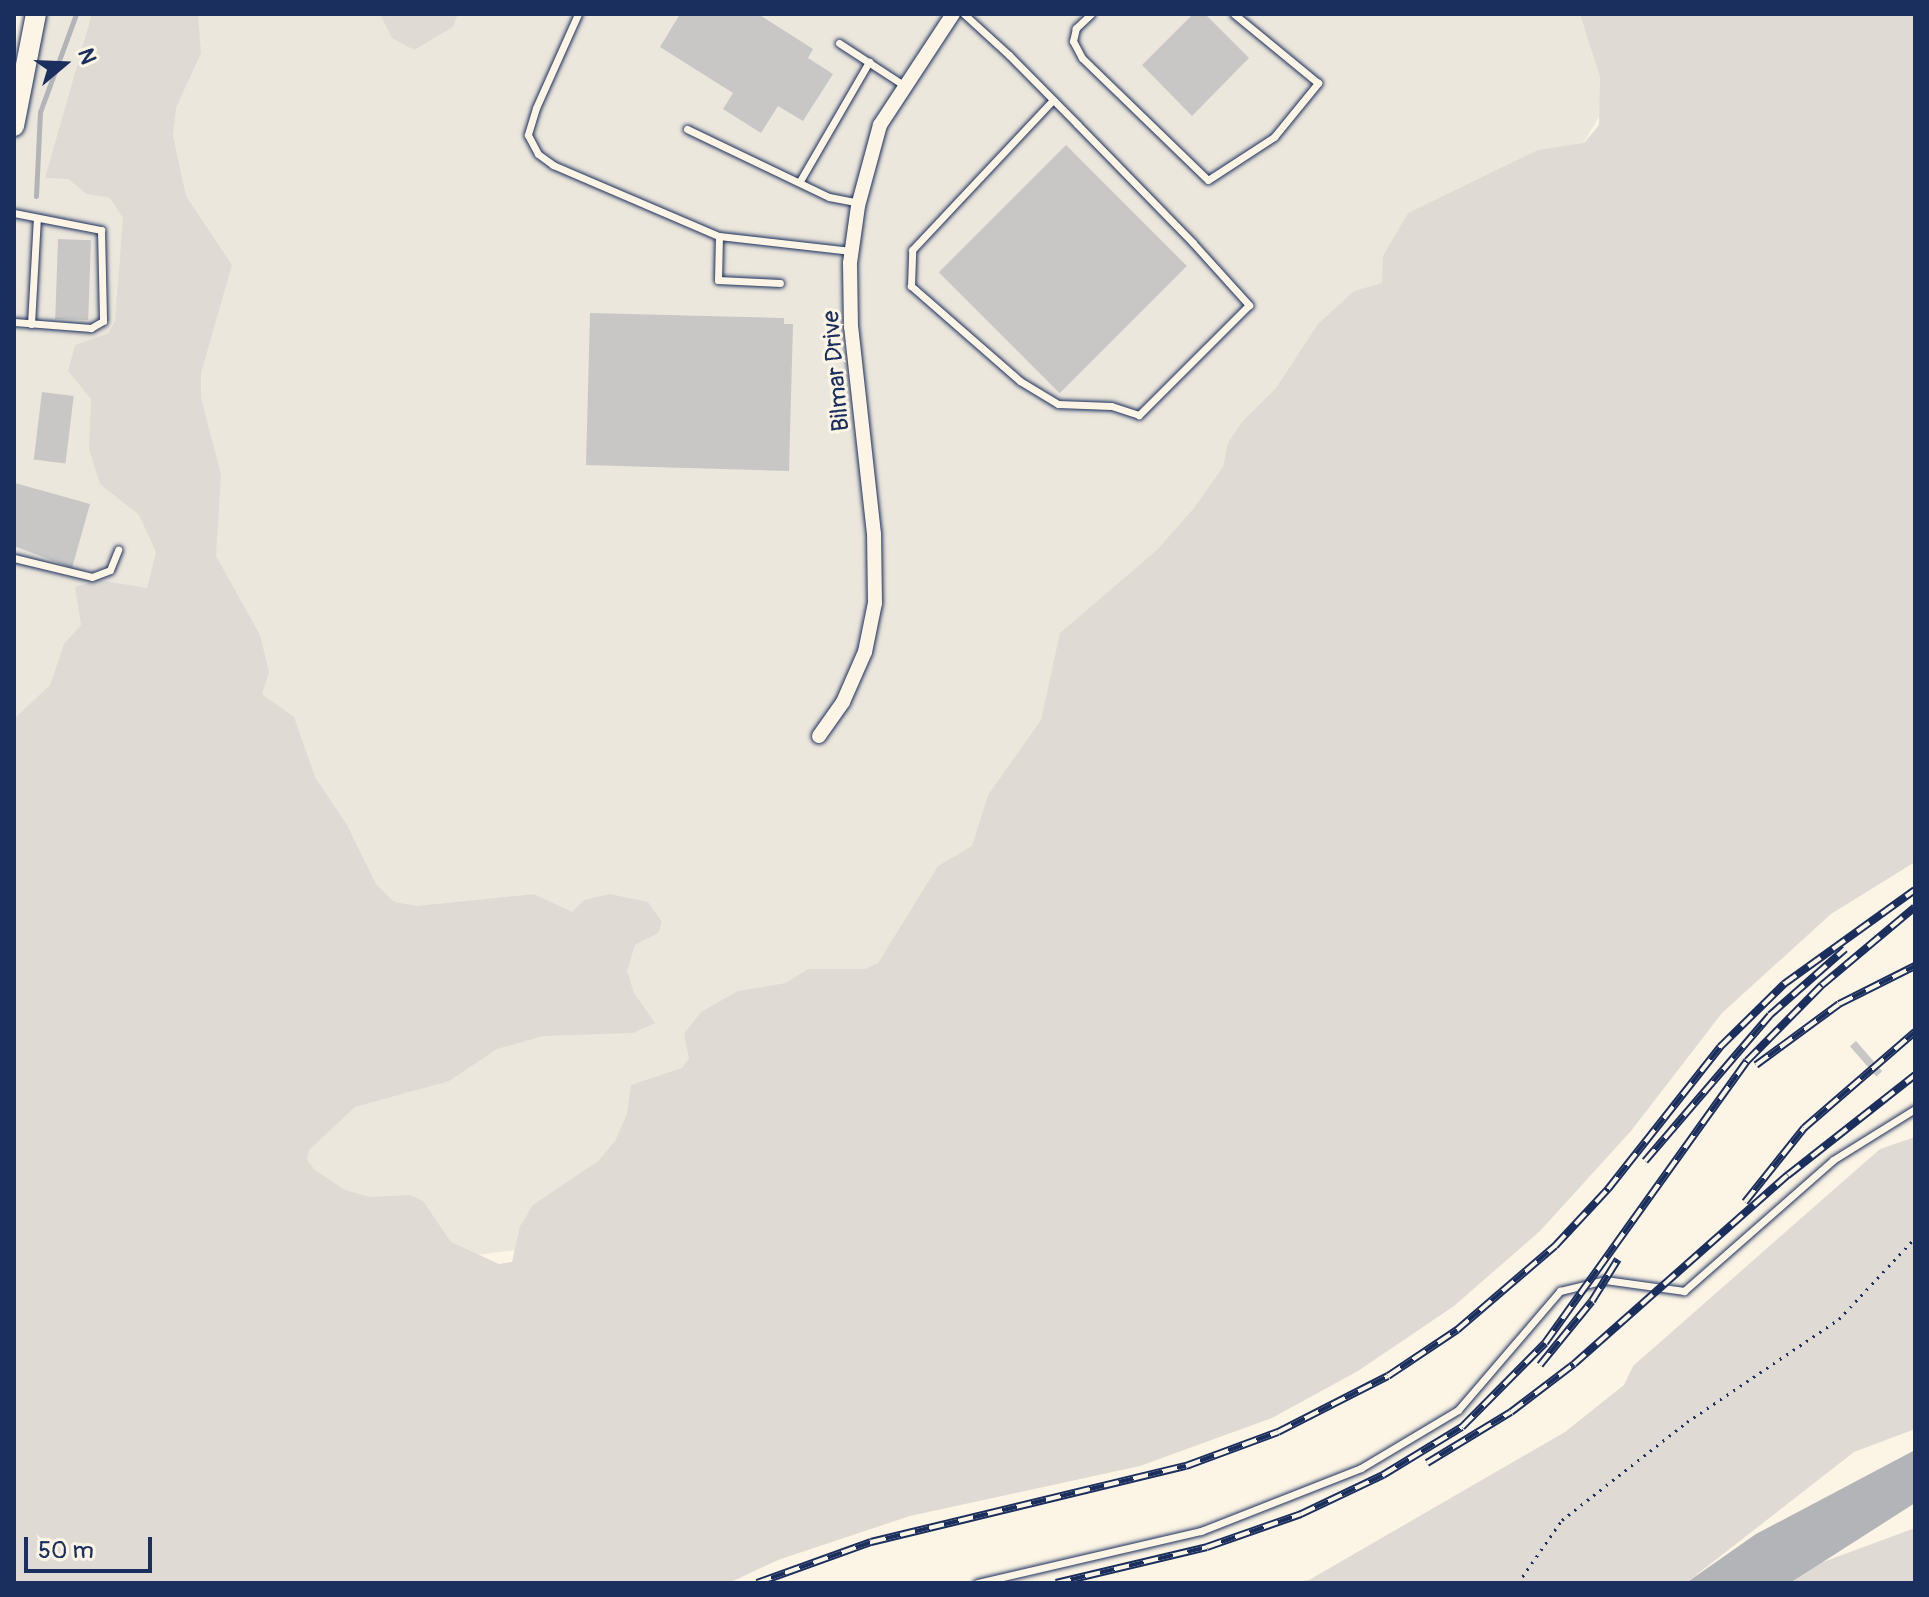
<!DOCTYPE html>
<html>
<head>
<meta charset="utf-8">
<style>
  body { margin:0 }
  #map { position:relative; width:1929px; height:1597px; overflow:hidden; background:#fcf5e5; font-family:Pangolin,sans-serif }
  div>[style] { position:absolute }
  .built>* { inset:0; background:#ece7dc }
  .green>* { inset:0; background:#dfdbd4 }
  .water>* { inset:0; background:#b2b4b8 }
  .stream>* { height:5px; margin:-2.5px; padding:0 2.5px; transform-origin:2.5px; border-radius:2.5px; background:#b2b4b8 }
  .building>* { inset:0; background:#c8c7c6; transform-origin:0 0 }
  .path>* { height:3px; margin-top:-1.5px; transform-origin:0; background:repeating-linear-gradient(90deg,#1b2f5e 0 2px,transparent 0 8px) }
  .roads { filter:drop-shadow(0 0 2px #1b2f5e) drop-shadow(0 0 2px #1b2f5e) }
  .lane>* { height:7px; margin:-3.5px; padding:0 3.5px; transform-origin:3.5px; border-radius:3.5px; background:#fcf5e5 }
  .street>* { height:14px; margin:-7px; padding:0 7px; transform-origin:7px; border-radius:7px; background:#fcf5e5 }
  .secondary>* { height:20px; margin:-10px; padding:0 10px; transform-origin:10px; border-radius:10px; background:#fcf5e5 }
  .rail>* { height:8px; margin-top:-4px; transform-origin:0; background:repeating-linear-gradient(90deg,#fcf5e5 0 15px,#1b2f5e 0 30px); box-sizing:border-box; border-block:2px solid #1b2f5e }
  span { translate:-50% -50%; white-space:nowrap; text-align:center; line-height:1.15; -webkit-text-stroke:6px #fcf5e5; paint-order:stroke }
  .street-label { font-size:24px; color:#1b2f5e }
  .frame { position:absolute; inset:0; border:16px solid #1b2f5e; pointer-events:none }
  .north { position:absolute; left:24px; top:24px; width:80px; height:80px; -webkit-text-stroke:6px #fcf5e5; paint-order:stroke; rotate:71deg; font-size:22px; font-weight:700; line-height:32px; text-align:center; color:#1b2f5e }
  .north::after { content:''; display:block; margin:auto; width:28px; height:36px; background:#1b2f5e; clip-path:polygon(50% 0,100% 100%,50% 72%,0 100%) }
  .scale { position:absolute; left:24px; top:1537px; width:128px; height:36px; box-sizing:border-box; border:4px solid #1b2f5e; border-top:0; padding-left:10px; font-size:24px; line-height:28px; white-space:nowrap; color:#1b2f5e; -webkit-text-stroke:6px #fcf5e5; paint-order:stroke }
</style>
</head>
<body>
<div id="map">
  <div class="built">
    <div style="clip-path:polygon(36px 14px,1660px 14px,961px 1190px,165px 1297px,14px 839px,14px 126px)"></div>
  </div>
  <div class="green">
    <div style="clip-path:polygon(92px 14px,198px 14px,201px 53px,176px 108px,173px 136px,186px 196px,232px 265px,201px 373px,201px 398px,221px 474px,216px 556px,260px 635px,269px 672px,262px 694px,294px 717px,315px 777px,347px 825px,376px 884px,394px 902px,417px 906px,534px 894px,572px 912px,584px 900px,610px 894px,648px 902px,662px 922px,658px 933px,635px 945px,627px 971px,634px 993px,655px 1023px,633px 1033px,543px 1036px,497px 1049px,449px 1081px,355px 1107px,309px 1150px,307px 1160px,315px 1170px,345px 1190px,370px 1197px,410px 1195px,423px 1201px,451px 1242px,499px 1264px,512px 1262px,520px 1226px,533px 1205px,598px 1161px,615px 1141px,627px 1114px,631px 1085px,682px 1068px,689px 1058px,684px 1034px,701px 1012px,738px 991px,786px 983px,808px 969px,865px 969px,878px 963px,938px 866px,972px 846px,988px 795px,1041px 720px,1060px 633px,1158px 549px,1194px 508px,1223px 467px,1228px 443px,1242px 422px,1276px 388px,1318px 324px,1354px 291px,1382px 283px,1383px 256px,1408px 213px,1538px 150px,1584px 143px,1599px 125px,1600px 77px,1580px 14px,1915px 14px,1915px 862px,1831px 914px,1722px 1013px,1631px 1131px,1540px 1231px,1454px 1306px,1358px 1371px,1272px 1418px,1140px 1466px,910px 1516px,778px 1560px,729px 1583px,14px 1583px,14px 719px,50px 685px,64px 644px,81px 625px,75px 587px,99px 580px,147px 588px,156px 552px,139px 515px,100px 484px,89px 449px,91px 399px,68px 371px,75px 345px,109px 333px,115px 321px,123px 218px,110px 198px,87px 194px,68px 179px,45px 178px)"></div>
    <div style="clip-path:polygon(380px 14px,458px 14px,453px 27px,414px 50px,392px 38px)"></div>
    <div style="clip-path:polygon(1915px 1137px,1915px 1429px,1854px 1452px,1686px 1583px,1291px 1583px,1309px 1580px,1565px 1432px,1624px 1385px,1633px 1366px,1880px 1149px)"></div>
    <div style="clip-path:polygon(1915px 1528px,1915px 1583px,1790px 1583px,1823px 1562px)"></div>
  </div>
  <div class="water">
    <div style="clip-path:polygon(1915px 1450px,1915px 1503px,1790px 1583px,1686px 1583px,1756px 1534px)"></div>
  </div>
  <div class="stream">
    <div style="left:36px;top:196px;width:84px;rotate:-87.3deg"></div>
    <div style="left:40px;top:112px;width:104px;rotate:-69.8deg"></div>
  </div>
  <div class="building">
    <div style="clip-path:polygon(680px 14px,758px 14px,813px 49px,808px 58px,833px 74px,803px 121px,778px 106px,761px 133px,723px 109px,733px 93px,660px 47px)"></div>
    <div style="clip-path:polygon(1193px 14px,1205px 14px,1249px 58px,1192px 116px,1142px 65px)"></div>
    <div style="left:1066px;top:145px;width:171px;height:180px;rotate:45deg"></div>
    <div style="left:58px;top:239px;width:33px;height:80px;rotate:2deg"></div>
    <div style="clip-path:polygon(590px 313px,784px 318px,784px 324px,793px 324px,789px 471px,586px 465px)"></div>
    <div style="left:42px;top:392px;width:32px;height:68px;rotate:7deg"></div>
    <div style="clip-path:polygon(15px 483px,90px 504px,72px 568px,14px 546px)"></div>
    <div style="left:1856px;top:1041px;width:40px;height:8px;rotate:49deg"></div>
  </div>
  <div class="path">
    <div style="left:1518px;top:1583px;width:77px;rotate:-55.1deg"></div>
    <div style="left:1562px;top:1520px;width:159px;rotate:-38.1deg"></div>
    <div style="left:1687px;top:1422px;width:184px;rotate:-34.1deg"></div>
    <div style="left:1839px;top:1319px;width:111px;rotate:-46.8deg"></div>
  </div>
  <div class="roads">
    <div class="lane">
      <div style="left:578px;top:14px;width:103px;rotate:114.1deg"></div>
      <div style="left:536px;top:108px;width:28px;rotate:107deg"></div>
      <div style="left:528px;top:135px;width:21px;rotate:62deg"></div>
      <div style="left:538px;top:154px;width:19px;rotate:36deg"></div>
      <div style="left:553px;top:165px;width:181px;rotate:23.2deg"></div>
      <div style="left:719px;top:236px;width:133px;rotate:6.5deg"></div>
      <div style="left:964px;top:14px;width:61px;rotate:42.3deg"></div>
      <div style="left:1009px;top:55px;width:97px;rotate:45.4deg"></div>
      <div style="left:1077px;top:124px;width:166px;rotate:45.7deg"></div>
      <div style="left:1193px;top:243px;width:84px;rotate:47.9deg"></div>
      <div style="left:1249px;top:305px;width:156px;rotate:135deg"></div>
      <div style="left:1139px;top:415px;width:29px;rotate:-162deg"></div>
      <div style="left:1111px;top:406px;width:53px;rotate:-177.8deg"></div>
      <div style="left:1058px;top:404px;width:44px;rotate:-148.8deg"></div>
      <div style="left:1020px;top:381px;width:145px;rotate:-138.9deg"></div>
      <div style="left:911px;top:286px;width:36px;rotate:-88deg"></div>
      <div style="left:912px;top:250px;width:206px;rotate:-46.8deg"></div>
      <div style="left:1091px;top:14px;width:21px;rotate:137deg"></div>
      <div style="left:1076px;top:28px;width:13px;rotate:103deg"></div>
      <div style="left:1073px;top:41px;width:19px;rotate:62deg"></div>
      <div style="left:1082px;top:58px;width:175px;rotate:44.1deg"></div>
      <div style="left:1208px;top:180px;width:79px;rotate:-33.1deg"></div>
      <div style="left:1274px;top:137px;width:70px;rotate:-50.8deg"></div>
      <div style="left:1318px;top:83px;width:109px;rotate:-140.6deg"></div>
      <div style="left:839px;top:43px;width:79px;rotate:33.1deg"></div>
      <div style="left:687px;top:129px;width:157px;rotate:25.6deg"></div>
      <div style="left:829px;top:197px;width:31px;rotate:11deg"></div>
      <div style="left:800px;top:181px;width:138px;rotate:-59.9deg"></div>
      <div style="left:14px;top:213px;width:89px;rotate:11.1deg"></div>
      <div style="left:101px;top:230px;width:91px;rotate:88.7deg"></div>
      <div style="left:103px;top:321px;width:14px;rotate:150deg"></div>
      <div style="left:91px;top:328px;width:77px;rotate:-175.5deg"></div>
      <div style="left:719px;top:236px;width:44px;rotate:91.3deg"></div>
      <div style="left:718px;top:280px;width:62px;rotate:2.8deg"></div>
      <div style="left:31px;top:324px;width:106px;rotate:-86.8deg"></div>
      <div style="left:14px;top:558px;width:80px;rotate:13.7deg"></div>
      <div style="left:92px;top:577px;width:19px;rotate:-21deg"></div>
      <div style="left:110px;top:570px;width:22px;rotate:-68deg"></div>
      <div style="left:977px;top:1583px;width:230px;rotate:-13.1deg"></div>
      <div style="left:1201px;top:1531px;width:172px;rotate:-21.5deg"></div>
      <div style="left:1361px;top:1468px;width:113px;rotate:-30.9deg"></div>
      <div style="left:1458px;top:1410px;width:157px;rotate:-49.4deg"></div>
      <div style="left:1560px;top:1291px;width:46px;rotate:-13.7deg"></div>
      <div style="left:1605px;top:1280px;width:80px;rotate:7.9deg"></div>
      <div style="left:1684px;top:1291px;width:198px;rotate:-41.3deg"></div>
      <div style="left:1833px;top:1160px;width:97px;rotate:-31.9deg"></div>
    </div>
    <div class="street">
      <div style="left:819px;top:736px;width:42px;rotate:-54.8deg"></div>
      <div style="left:843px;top:702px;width:55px;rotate:-66.3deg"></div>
      <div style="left:865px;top:652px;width:50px;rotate:-78.5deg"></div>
      <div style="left:875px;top:603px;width:69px;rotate:-90.8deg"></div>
      <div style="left:874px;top:534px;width:208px;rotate:-96.3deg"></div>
      <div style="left:851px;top:327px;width:64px;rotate:-90.9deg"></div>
      <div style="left:850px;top:263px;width:58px;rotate:-82deg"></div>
      <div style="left:858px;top:206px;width:84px;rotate:-74.8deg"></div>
      <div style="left:880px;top:125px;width:133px;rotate:-56.7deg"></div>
    </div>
    <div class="secondary">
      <div style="left:14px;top:126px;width:114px;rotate:-78.9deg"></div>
    </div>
  </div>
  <div class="rail">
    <div style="left:1756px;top:1065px;width:103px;rotate:-36.3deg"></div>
    <div style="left:1839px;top:1004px;width:85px;rotate:-26.6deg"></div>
    <div style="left:1645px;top:1161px;width:192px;rotate:-49.4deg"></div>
    <div style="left:1770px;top:1015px;width:100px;rotate:-41.3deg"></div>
    <div style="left:1745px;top:1202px;width:95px;rotate:-51.4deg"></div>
    <div style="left:1804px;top:1128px;width:147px;rotate:-40.9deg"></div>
    <div style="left:1540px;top:1365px;width:82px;rotate:-50.9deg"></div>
    <div style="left:1592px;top:1301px;width:49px;rotate:-58.2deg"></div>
    <div style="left:1427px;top:1463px;width:98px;rotate:-31.3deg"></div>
    <div style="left:1511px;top:1412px;width:79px;rotate:-37.3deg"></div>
    <div style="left:1574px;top:1364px;width:286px;rotate:-41.5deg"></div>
    <div style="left:1788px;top:1175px;width:162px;rotate:-38.2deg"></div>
    <div style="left:757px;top:1583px;width:121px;rotate:-19.8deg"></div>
    <div style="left:871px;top:1542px;width:324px;rotate:-13.6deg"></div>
    <div style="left:1186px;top:1466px;width:98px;rotate:-20.3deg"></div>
    <div style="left:1278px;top:1432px;width:123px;rotate:-27deg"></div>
    <div style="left:1388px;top:1376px;width:83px;rotate:-33.7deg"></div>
    <div style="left:1457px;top:1330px;width:129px;rotate:-40.6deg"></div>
    <div style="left:1555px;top:1246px;width:78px;rotate:-47.1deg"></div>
    <div style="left:1608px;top:1189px;width:181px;rotate:-51.7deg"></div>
    <div style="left:1720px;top:1047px;width:90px;rotate:-44.5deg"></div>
    <div style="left:1784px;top:984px;width:161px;rotate:-35.7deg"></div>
    <div style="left:1056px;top:1583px;width:155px;rotate:-13.4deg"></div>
    <div style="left:1207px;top:1547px;width:100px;rotate:-19.3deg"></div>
    <div style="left:1301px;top:1514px;width:91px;rotate:-25.4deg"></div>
    <div style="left:1383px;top:1475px;width:92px;rotate:-31.3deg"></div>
    <div style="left:1462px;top:1427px;width:118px;rotate:-45.3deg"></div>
    <div style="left:1545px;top:1343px;width:347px;rotate:-54.4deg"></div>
    <div style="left:1747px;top:1061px;width:107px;rotate:-45.4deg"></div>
    <div style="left:1822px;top:985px;width:121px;rotate:-40deg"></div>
  </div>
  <div class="street-label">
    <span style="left:836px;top:371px;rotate:-95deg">Bilmar Drive</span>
  </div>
  <div class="frame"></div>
  <div class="north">N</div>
  <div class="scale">50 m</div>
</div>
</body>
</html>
